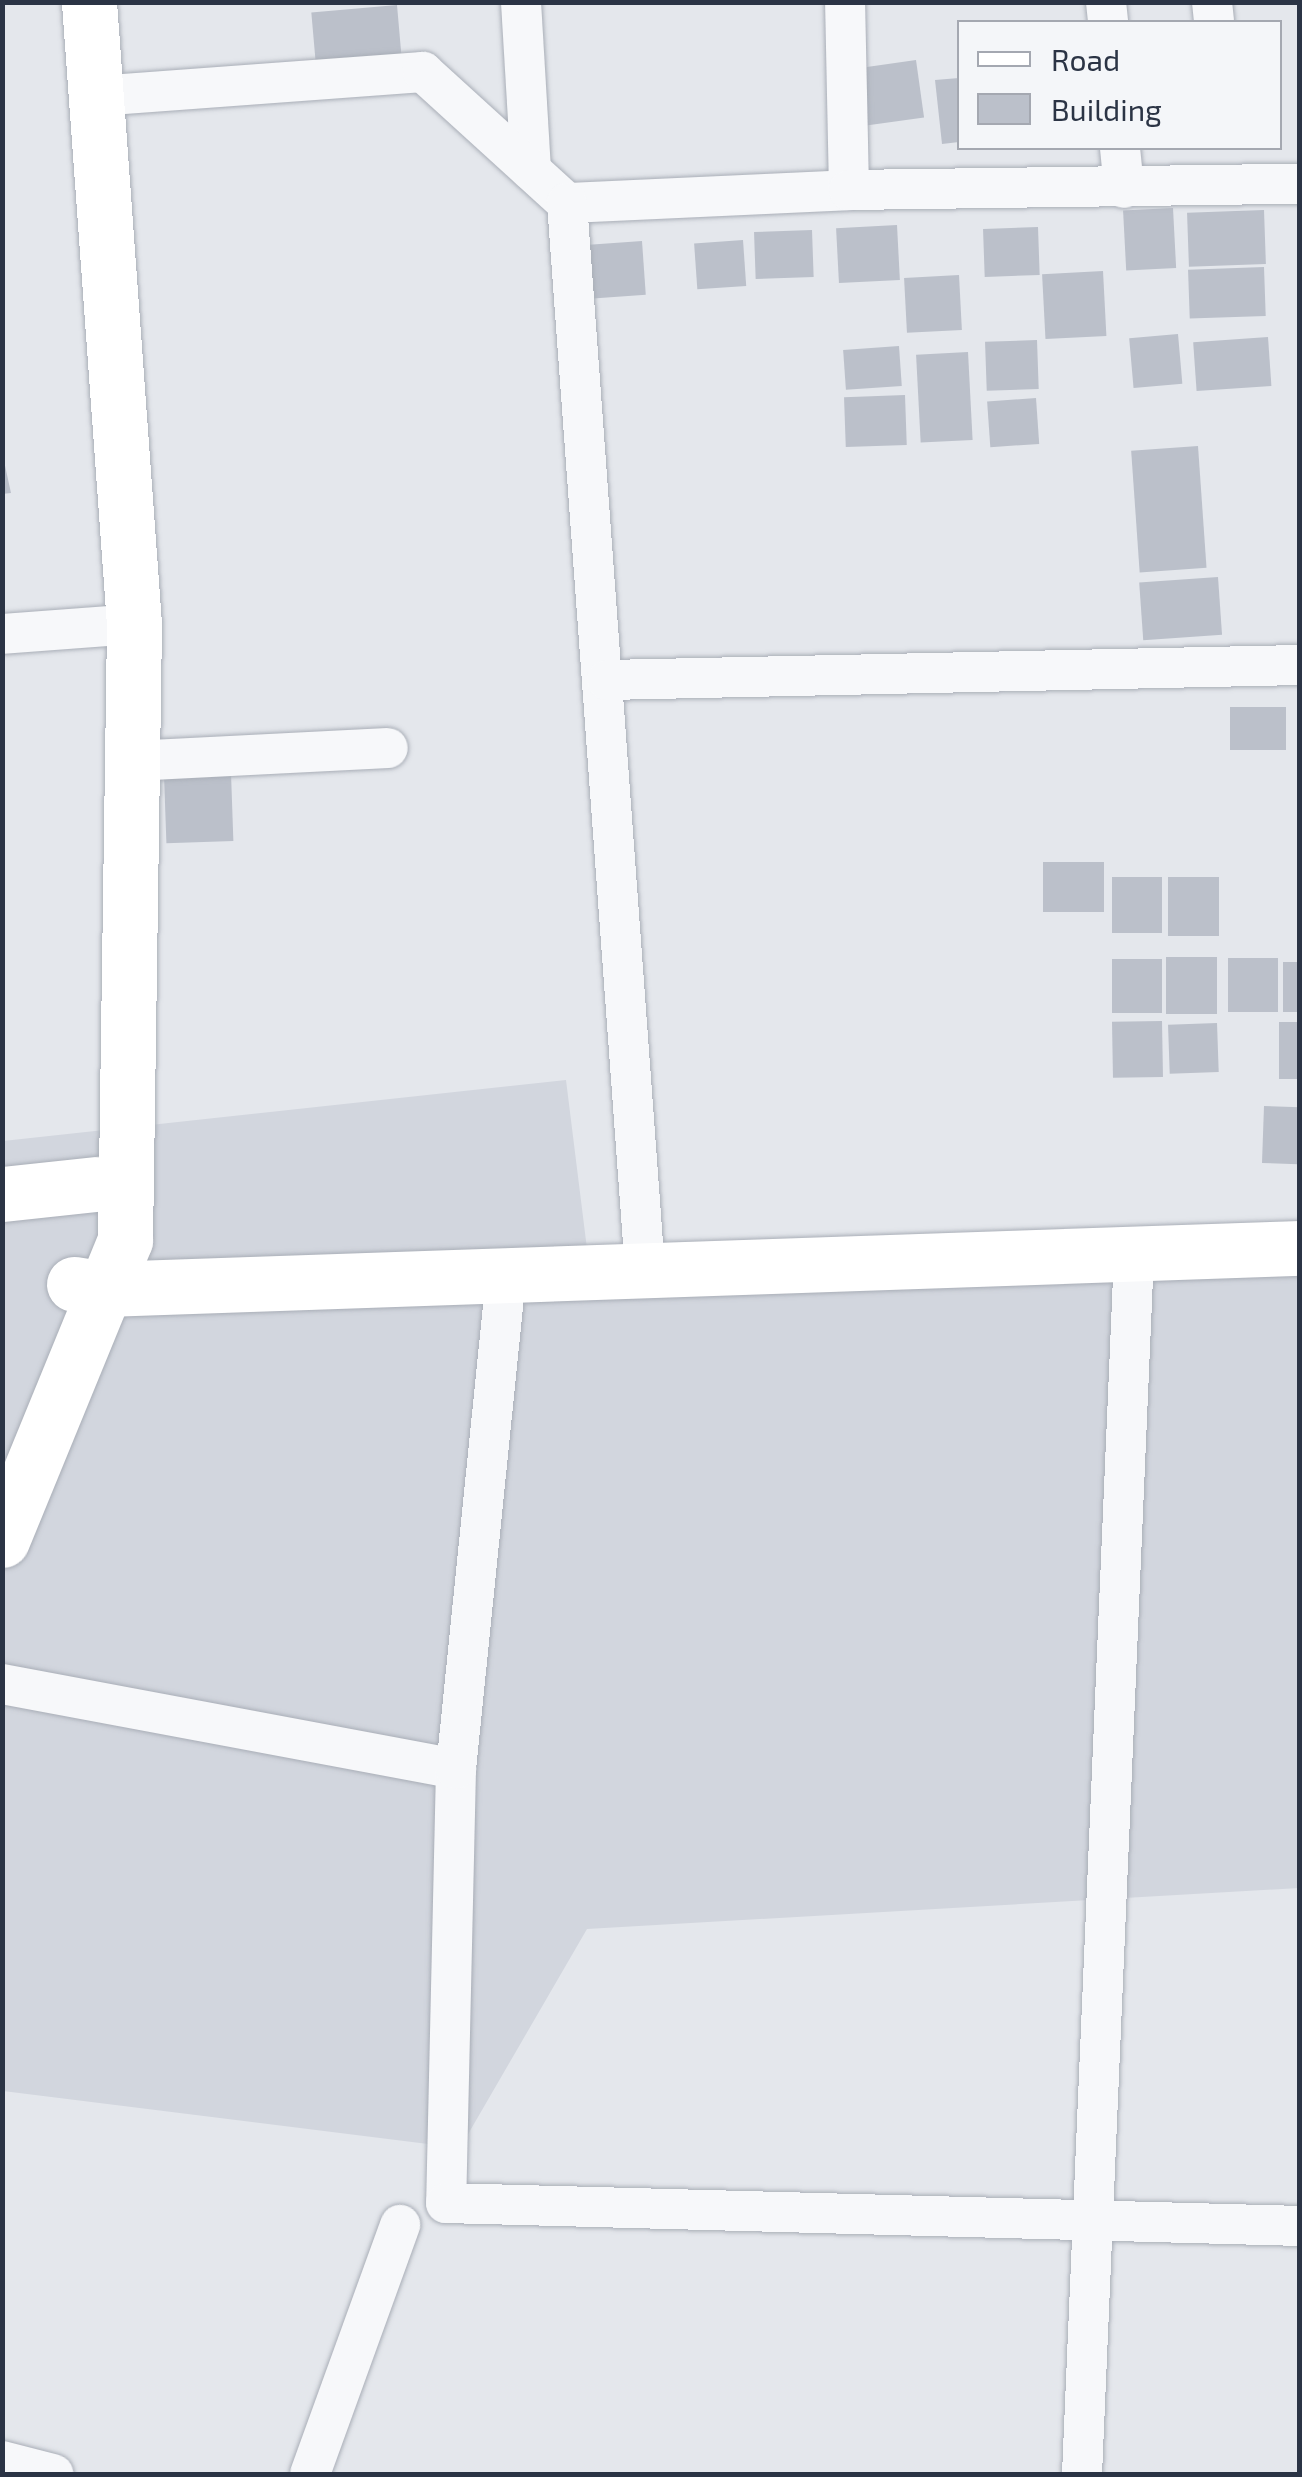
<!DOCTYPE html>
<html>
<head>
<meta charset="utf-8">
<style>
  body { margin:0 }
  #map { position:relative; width:1302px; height:2477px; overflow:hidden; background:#e4e7ec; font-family:"Exo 2",sans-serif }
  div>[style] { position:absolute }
  .built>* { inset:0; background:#d2d6de }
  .building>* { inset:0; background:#bbc0ca; transform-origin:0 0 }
  .roads { filter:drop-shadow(0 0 2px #a9aeb7) drop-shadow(0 0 2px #a9aeb7) }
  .street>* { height:40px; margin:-20px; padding:0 20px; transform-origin:20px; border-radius:20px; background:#f7f8fa }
  .secondary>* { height:55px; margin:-27.5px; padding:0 27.5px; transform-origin:27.5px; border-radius:27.5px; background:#fff }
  span { translate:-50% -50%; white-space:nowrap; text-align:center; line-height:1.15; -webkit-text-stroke:9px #f4f6f9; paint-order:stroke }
  .frame { position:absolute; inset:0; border:5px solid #2b3445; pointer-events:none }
  .legend { position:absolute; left:957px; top:20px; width:325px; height:130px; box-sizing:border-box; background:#f4f6f9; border:2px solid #a4a8b1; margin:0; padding:12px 18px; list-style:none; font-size:30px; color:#2b3445 }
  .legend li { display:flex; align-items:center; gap:20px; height:50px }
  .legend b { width:50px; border:2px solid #a4a8b1 }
</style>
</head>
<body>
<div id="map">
  <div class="built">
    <div style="clip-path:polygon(566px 1080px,589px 1265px,1299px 1273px,1299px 1888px,587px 1929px,460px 2148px,3px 2091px,3px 1141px)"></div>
  </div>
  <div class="building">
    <div style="left:397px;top:5px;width:49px;height:86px;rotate:85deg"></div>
    <div style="left:916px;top:60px;width:58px;height:62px;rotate:82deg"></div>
    <div style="clip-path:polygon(959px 78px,959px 142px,942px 144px,935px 80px)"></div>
    <div style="left:1173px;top:208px;width:60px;height:50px;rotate:87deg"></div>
    <div style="left:1264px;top:210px;width:54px;height:77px;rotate:88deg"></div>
    <div style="left:897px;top:225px;width:55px;height:61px;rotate:87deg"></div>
    <div style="left:1038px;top:227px;width:48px;height:55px;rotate:88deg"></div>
    <div style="left:812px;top:230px;width:47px;height:58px;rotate:88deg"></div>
    <div style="left:743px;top:240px;width:46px;height:49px;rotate:86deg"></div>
    <div style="left:642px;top:241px;width:54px;height:60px;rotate:86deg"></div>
    <div style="left:1264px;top:267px;width:49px;height:76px;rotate:88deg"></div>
    <div style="left:1103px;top:271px;width:65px;height:61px;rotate:87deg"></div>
    <div style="left:959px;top:275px;width:55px;height:55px;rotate:87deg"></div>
    <div style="left:1178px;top:334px;width:50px;height:49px;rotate:85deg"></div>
    <div style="left:1268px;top:337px;width:49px;height:75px;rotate:86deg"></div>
    <div style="left:1037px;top:340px;width:49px;height:52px;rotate:88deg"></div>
    <div style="left:899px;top:346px;width:40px;height:56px;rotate:86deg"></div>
    <div style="left:968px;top:352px;width:88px;height:52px;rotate:87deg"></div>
    <div style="left:905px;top:395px;width:50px;height:61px;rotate:88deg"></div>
    <div style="left:1036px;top:398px;width:46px;height:49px;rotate:86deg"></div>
    <div style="left:1198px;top:446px;width:122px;height:67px;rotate:86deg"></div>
    <div style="clip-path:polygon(2px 452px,11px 493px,2px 494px)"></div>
    <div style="left:1218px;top:577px;width:58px;height:79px;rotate:86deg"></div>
    <div style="left:1230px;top:707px;width:56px;height:43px"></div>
    <div style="left:231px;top:773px;width:68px;height:67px;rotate:88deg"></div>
    <div style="left:1104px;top:862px;width:50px;height:61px;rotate:90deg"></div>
    <div style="left:1112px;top:877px;width:50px;height:56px"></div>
    <div style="left:1168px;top:877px;width:51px;height:59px"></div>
    <div style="left:1166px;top:957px;width:51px;height:57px"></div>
    <div style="left:1228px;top:958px;width:50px;height:54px"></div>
    <div style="left:1112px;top:959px;width:50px;height:54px"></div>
    <div style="left:1283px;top:962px;width:17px;height:50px"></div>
    <div style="left:1162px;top:1021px;width:56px;height:50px;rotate:89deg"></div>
    <div style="left:1300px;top:1022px;width:57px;height:21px;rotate:90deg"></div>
    <div style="left:1217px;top:1023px;width:49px;height:49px;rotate:88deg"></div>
    <div style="left:1264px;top:1106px;width:36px;height:57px;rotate:2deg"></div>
  </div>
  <div class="roads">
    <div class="street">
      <div style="left:521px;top:2px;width:168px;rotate:86.6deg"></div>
      <div style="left:1106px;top:2px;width:20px;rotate:84deg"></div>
      <div style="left:1212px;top:2px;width:19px;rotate:84deg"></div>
      <div style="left:96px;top:96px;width:328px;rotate:-4.2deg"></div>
      <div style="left:423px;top:72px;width:195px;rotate:42.3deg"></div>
      <div style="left:567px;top:203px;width:282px;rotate:-2.6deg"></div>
      <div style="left:849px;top:190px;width:188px;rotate:-91.2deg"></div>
      <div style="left:1120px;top:148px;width:40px;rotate:84.3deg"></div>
      <div style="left:849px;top:190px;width:451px;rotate:-0.8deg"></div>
      <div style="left:567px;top:203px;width:1071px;rotate:85.82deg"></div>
      <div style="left:2px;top:634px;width:132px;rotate:-4.3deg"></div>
      <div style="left:607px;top:680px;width:693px;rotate:-1.24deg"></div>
      <div style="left:132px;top:761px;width:256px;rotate:-2.9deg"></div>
      <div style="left:2px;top:1684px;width:462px;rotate:10.6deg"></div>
      <div style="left:456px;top:1769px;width:434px;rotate:91.3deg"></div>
      <div style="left:446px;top:2203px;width:854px;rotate:1.54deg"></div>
      <div style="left:456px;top:1769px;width:497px;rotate:-84.2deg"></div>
      <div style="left:2px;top:2461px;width:53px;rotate:14.3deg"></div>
      <div style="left:310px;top:2474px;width:265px;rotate:-70.1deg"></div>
      <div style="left:1082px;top:2474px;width:1221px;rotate:-87.56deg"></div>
    </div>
    <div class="secondary">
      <div style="left:2px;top:1194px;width:95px;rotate:-6.1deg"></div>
      <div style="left:74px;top:1284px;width:31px;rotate:9deg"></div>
      <div style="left:105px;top:1289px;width:1196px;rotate:-1.97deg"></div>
      <div style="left:2px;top:1540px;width:324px;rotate:-67.7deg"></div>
      <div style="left:125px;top:1240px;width:616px;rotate:-89.16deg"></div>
      <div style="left:134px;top:624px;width:624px;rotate:-94.14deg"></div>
    </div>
  </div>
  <div class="frame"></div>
  <ul class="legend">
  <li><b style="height:12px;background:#fff"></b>Road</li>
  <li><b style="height:28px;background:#bbc0ca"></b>Building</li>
  </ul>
</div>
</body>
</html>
